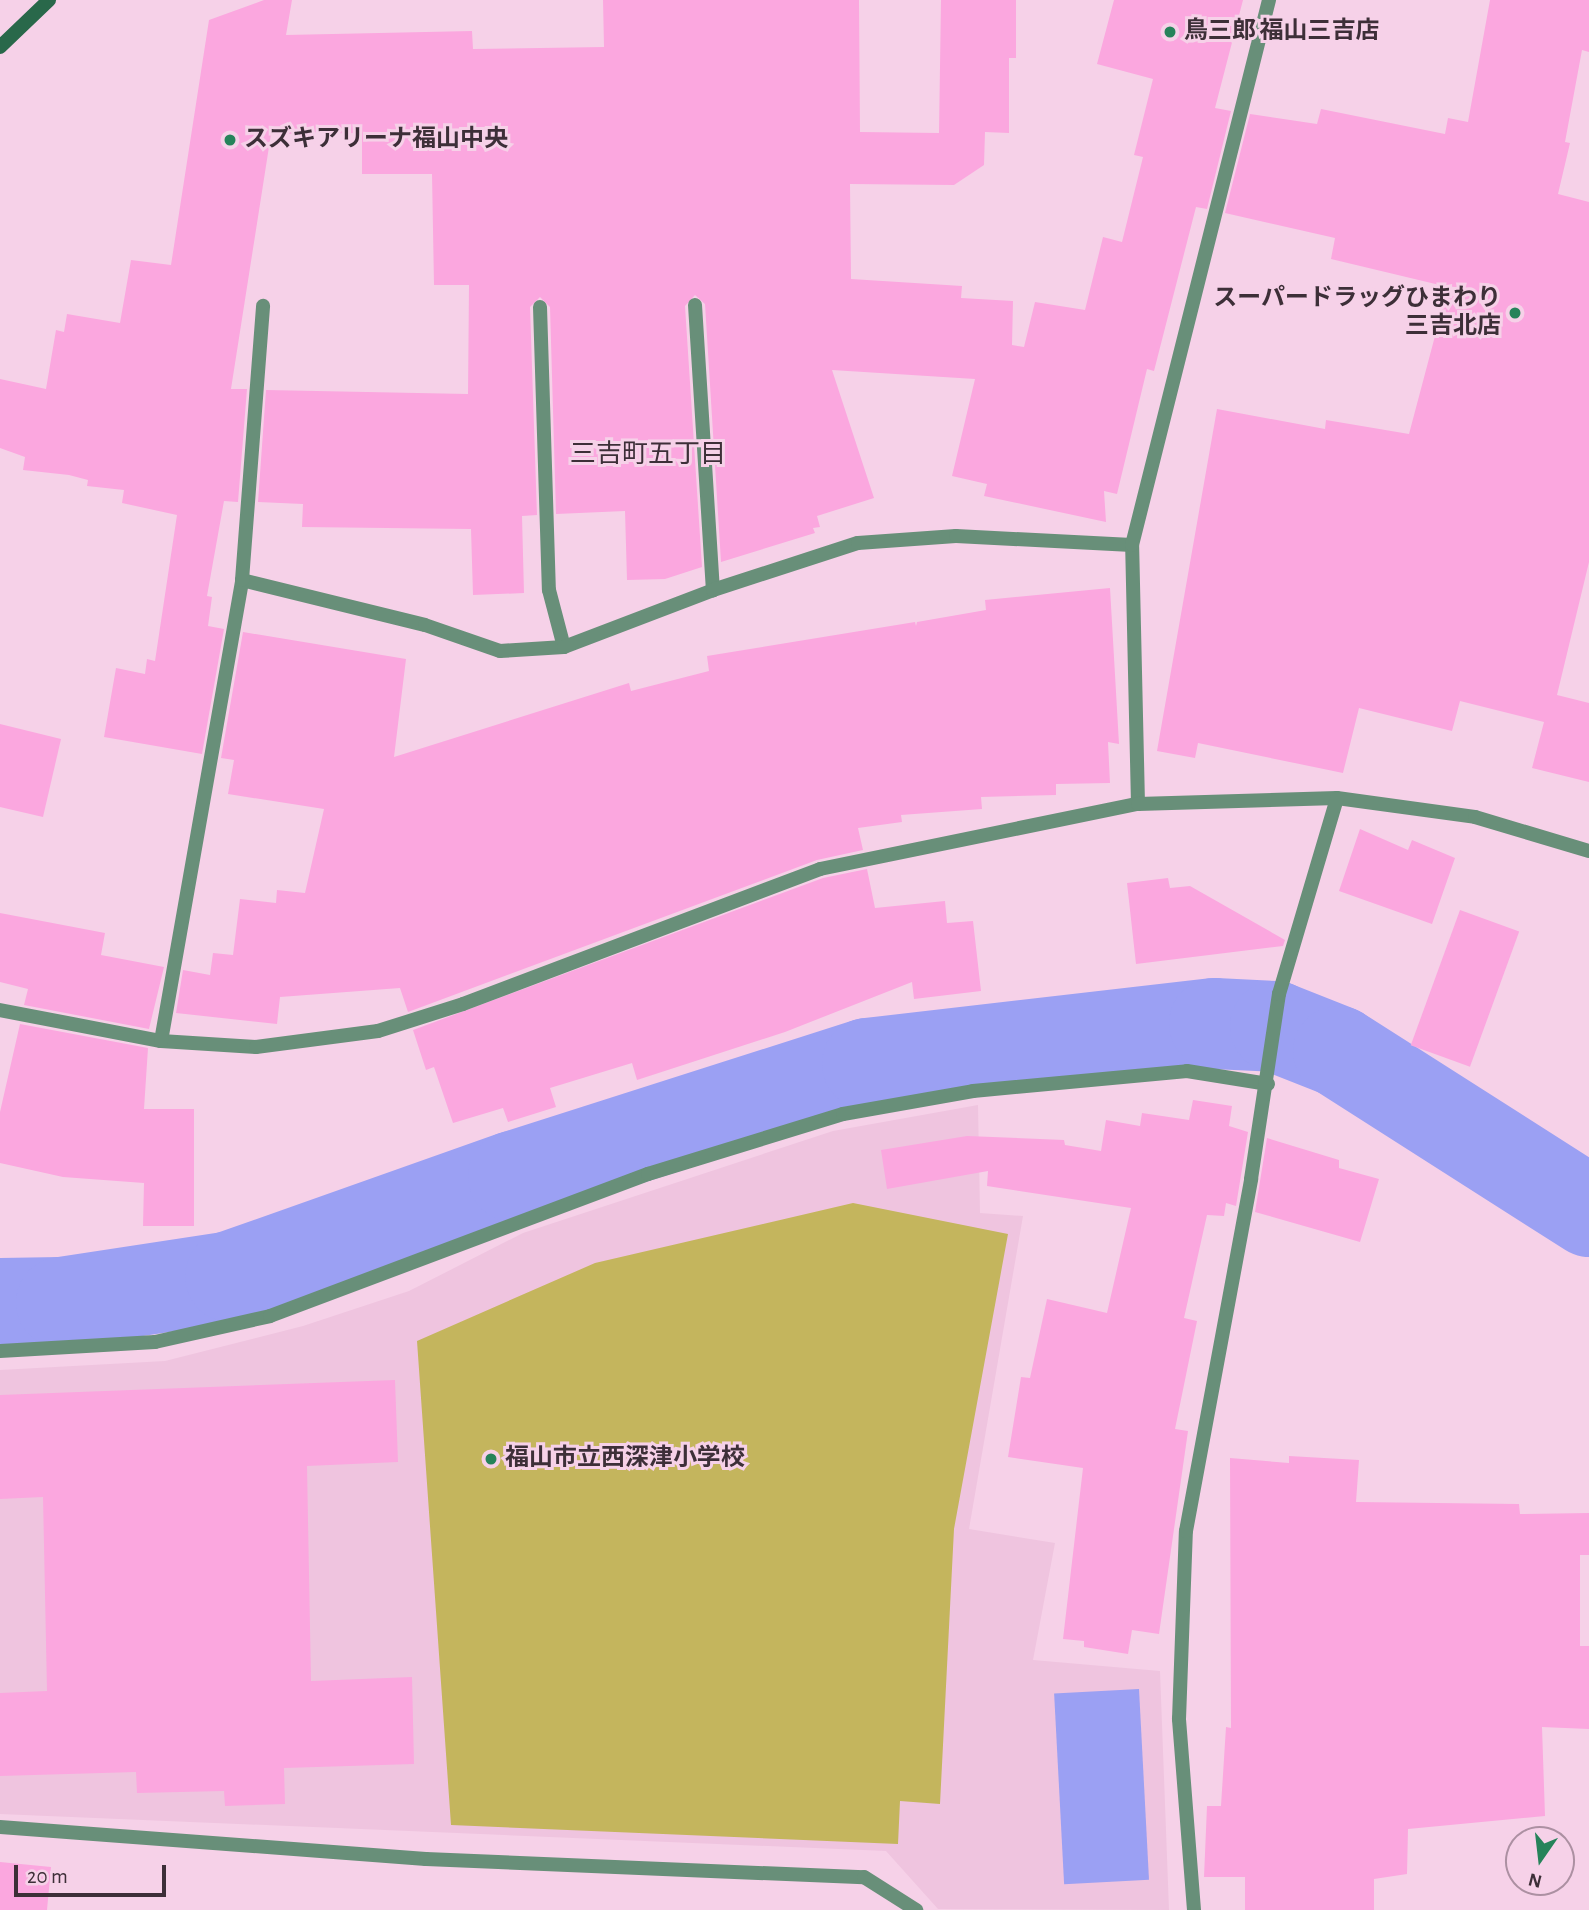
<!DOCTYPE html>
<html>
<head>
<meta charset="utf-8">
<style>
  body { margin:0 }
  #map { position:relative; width:1589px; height:1910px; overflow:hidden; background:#f6d1e8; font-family:"Alegreya Sans","Noto Sans JP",sans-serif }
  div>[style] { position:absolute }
  .built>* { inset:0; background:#efc4df }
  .green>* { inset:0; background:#c4b55d }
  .water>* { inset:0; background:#9ba0f3; transform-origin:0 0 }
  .river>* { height:91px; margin:-45.5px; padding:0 45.5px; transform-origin:45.5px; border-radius:45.5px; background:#9ba0f3 }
  .building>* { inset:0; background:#fba7df; transform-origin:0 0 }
  .street>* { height:14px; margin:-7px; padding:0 7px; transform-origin:7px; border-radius:7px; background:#688f79 }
  .secondary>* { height:14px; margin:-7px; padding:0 7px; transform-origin:7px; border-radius:7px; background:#29684a }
  .dots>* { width:19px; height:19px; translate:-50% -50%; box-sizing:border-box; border:4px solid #f6d1e8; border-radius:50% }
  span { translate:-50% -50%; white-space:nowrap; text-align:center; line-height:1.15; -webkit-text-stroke:6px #f6d1e8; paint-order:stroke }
  .poi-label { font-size:24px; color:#3d2f38; font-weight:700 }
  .left { translate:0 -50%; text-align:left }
  .right { translate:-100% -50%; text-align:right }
  .neighbourhood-label { font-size:26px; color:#3d2f38 }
  .north { position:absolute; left:1505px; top:1826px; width:70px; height:70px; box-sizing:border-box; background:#f6d1e8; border:2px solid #ac90a2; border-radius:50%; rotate:194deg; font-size:19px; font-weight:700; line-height:28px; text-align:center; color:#3d2f38 }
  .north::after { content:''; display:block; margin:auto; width:24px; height:32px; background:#26835a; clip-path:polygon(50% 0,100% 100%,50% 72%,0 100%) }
  .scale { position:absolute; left:14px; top:1865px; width:152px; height:32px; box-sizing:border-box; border:4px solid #3d2f38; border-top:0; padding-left:9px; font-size:21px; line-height:24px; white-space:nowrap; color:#3d2f38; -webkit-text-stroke:5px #f6d1e8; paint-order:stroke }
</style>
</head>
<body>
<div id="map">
  <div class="built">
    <div style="clip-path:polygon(978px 1105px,980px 1213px,1023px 1216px,969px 1529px,1055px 1543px,1033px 1660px,1160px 1671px,1169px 1910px,938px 1909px,886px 1851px,0 1814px,0 1370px,165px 1361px,303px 1326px,409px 1291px,523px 1233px,833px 1131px)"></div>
  </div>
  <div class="green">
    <div style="clip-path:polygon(853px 1203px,1008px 1234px,954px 1529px,940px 1804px,900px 1801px,898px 1844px,451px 1825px,417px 1341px,595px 1263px)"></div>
  </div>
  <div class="water">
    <div style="left:1139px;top:1689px;width:191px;height:85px;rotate:87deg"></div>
  </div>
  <div class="river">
    <div style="left:0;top:1303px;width:61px;rotate:-0.9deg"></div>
    <div style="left:61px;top:1302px;width:171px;rotate:-8.7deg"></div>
    <div style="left:230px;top:1276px;width:300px;rotate:-19.5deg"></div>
    <div style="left:513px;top:1176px;width:372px;rotate:-17.7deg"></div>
    <div style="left:867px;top:1063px;width:349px;rotate:-6.6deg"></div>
    <div style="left:1214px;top:1023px;width:61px;rotate:2.8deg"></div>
    <div style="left:1275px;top:1026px;width:68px;rotate:21.6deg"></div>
    <div style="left:1338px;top:1051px;width:298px;rotate:32.5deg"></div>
  </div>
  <div class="building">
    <div style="clip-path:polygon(264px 0,292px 0,286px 35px,472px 31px,473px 49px,604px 47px,603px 0,859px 0,860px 132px,939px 133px,941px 0,1016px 0,1016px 58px,1009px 58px,1009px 133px,985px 132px,984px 165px,954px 185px,850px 184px,851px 279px,962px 286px,961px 298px,1013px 301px,1012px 345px,1024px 347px,1035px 302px,1085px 310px,1103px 237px,1122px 242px,1143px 157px,1134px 155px,1153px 79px,1097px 64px,1114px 0,1243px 0,1215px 108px,1231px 111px,1207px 209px,1196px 207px,1154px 371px,1147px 369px,1117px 494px,1104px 491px,1106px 522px,984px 496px,987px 484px,952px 476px,975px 379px,832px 370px,874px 498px,817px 516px,820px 527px,813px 528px,815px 533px,721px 562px,705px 304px,695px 295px,685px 306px,702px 567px,665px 579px,627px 580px,625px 511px,556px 514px,550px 307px,540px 297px,530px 307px,537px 515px,522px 516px,524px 593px,473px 595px,471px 529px,302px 527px,303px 504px,258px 502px,266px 390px,468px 394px,469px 285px,434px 285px,432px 174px,362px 174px,362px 133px,271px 134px,231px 389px,247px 389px,238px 502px,224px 501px,207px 596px,212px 597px,208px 626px,224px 629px,202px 754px,104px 737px,116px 668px,145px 674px,147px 659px,155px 661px,177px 515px,122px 503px,124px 490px,87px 486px,88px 480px,69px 475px,23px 470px,25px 457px,0 448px,0 379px,46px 389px,56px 330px,64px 332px,67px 314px,120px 323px,131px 260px,171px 265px,209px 20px)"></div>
    <div style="clip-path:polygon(1490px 0,1589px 0,1589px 52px,1582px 50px,1565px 142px,1570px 143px,1558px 194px,1589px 202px,1589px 562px,1557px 695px,1589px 703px,1589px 782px,1532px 768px,1544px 722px,1460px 701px,1452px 731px,1359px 708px,1343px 773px,1198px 743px,1195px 758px,1157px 751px,1217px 409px,1325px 429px,1326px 420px,1409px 434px,1448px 287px,1331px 259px,1335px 238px,1225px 213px,1250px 114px,1317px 124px,1321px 109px,1445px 134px,1448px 118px,1468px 122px)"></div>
    <div style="clip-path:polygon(1110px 588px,1119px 744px,1108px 742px,1110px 783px,1056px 784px,1056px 795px,981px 797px,982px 809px,901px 815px,902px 822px,858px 828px,863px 850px,817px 860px,408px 1012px,400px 988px,280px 997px,277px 1024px,176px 1013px,183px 970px,210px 975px,213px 953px,233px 955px,240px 899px,276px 903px,277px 890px,305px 893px,324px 809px,228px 794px,234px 760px,221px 758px,243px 632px,406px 659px,394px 757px,629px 683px,631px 691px,709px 671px,707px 656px,915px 622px,916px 626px,917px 622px,986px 610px,985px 600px)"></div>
    <div style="clip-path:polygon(0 724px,61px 739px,43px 817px,0 807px)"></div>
    <div style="clip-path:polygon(1360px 829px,1408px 850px,1412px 840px,1455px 858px,1432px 924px,1339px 891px)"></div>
    <div style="clip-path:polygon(867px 869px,875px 908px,945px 901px,947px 923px,973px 921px,981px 991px,914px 999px,912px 982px,785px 1032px,637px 1080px,632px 1063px,550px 1088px,556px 1107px,508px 1122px,503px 1108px,453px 1123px,434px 1067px,426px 1070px,413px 1030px,823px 878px)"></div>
    <div style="clip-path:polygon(1168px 878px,1170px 888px,1190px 886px,1285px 940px,1283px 946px,1136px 964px,1127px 883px)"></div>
    <div style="left:1460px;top:910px;width:63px;height:144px;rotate:20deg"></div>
    <div style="clip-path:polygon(0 913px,105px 933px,101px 955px,164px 967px,149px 1029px,24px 1005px,28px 989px,0 982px)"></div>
    <div style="clip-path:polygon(20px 1024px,148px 1048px,144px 1109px,194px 1109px,194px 1226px,143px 1226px,144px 1183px,63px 1177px,0 1163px,0 1112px)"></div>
    <div style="clip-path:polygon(1193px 1100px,1232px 1106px,1229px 1126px,1248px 1132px,1236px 1206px,1226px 1203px,1224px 1216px,1207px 1215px,1184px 1318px,1197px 1321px,1175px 1429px,1188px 1431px,1159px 1634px,1132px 1630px,1128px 1654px,1084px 1647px,1084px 1641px,1063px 1639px,1083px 1468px,1008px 1457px,1021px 1377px,1030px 1378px,1047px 1299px,1107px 1313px,1131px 1208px,987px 1186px,988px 1171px,887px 1189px,881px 1150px,967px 1136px,1064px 1140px,1065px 1145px,1101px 1151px,1106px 1120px,1140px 1126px,1142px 1113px,1189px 1120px)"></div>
    <div style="clip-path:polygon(1267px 1138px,1339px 1160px,1339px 1168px,1379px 1179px,1360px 1242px,1255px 1212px)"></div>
    <div style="clip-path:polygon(395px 1380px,398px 1462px,307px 1466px,311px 1681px,412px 1677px,414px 1764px,284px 1768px,285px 1804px,225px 1806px,224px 1791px,137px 1793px,136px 1772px,0 1776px,0 1693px,47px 1691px,43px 1497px,0 1499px,0 1395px)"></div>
    <div style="clip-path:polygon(1289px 1456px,1359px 1460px,1356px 1502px,1519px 1504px,1520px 1514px,1589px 1513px,1589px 1555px,1580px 1555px,1580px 1646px,1589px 1646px,1589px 1729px,1542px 1727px,1545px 1816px,1408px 1829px,1407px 1874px,1374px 1879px,1374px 1910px,1245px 1910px,1245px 1877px,1204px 1877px,1207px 1806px,1221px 1806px,1226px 1727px,1231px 1728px,1230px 1458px,1289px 1463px)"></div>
    <div style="clip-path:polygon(0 1862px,51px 1867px,47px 1910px,0 1910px)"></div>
  </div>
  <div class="street">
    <div style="left:695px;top:305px;width:286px;rotate:86.4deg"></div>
    <div style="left:540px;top:307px;width:283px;rotate:88.2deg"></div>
    <div style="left:549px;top:590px;width:59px;rotate:75.3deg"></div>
    <div style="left:242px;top:580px;width:188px;rotate:13.8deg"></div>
    <div style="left:425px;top:625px;width:79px;rotate:19.1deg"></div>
    <div style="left:500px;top:651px;width:64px;rotate:-3.6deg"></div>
    <div style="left:564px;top:647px;width:160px;rotate:-20.9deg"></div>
    <div style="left:713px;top:590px;width:152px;rotate:-18deg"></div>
    <div style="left:858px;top:543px;width:98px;rotate:-4.1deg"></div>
    <div style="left:956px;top:536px;width:176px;rotate:2.9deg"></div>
    <div style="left:1138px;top:804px;width:259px;rotate:-91.3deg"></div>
    <div style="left:1132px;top:545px;width:562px;rotate:-75.89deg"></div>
    <div style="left:0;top:1010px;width:164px;rotate:10.9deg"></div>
    <div style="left:161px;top:1041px;width:95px;rotate:3.6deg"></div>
    <div style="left:256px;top:1047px;width:123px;rotate:-7.5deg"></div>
    <div style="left:378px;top:1031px;width:89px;rotate:-17.6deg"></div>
    <div style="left:463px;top:1004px;width:382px;rotate:-20.7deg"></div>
    <div style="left:820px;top:869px;width:325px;rotate:-11.6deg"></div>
    <div style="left:1138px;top:804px;width:199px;rotate:-1.7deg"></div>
    <div style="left:1337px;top:798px;width:139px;rotate:7.8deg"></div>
    <div style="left:1475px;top:817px;width:119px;rotate:16.6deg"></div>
    <div style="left:161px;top:1041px;width:468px;rotate:-80deg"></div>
    <div style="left:242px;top:580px;width:275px;rotate:-85.6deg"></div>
    <div style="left:0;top:1351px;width:155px;rotate:-3.3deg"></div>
    <div style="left:155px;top:1342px;width:118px;rotate:-12.7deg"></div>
    <div style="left:270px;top:1316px;width:404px;rotate:-20.6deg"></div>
    <div style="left:648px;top:1174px;width:204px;rotate:-17.1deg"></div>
    <div style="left:843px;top:1114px;width:132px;rotate:-10deg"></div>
    <div style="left:973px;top:1091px;width:215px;rotate:-5.3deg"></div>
    <div style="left:1187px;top:1071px;width:82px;rotate:9.1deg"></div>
    <div style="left:0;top:1827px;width:427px;rotate:4.3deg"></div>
    <div style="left:426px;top:1859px;width:438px;rotate:2.4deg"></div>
    <div style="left:864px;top:1877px;width:62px;rotate:32.4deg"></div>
    <div style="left:1194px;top:1910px;width:192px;rotate:-94.5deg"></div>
    <div style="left:1179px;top:1719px;width:188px;rotate:-87.9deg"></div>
    <div style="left:1186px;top:1531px;width:358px;rotate:-79.5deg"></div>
    <div style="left:1251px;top:1179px;width:187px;rotate:-81.4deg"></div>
    <div style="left:1279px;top:994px;width:204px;rotate:-73.5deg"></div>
  </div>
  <div class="secondary">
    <div style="left:0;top:47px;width:68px;rotate:-43.8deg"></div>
  </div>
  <div class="dots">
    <div style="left:1170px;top:32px;background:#26835a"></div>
    <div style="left:230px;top:140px;background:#26835a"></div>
    <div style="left:1515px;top:313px;background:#26835a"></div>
    <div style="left:491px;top:1459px;background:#26835a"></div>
  </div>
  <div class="poi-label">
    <span class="left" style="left:1184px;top:32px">鳥三郎 福山三吉店</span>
    <span class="left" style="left:244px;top:140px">スズキアリーナ福山中央</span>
    <span class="right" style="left:1501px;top:313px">スーパードラッグひまわり<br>三吉北店</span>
    <span class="left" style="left:505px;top:1459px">福山市立西深津小学校</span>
  </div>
  <div class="neighbourhood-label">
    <span style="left:648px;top:455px">三吉町五丁目</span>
  </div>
  <div class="north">N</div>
  <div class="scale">20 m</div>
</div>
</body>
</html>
